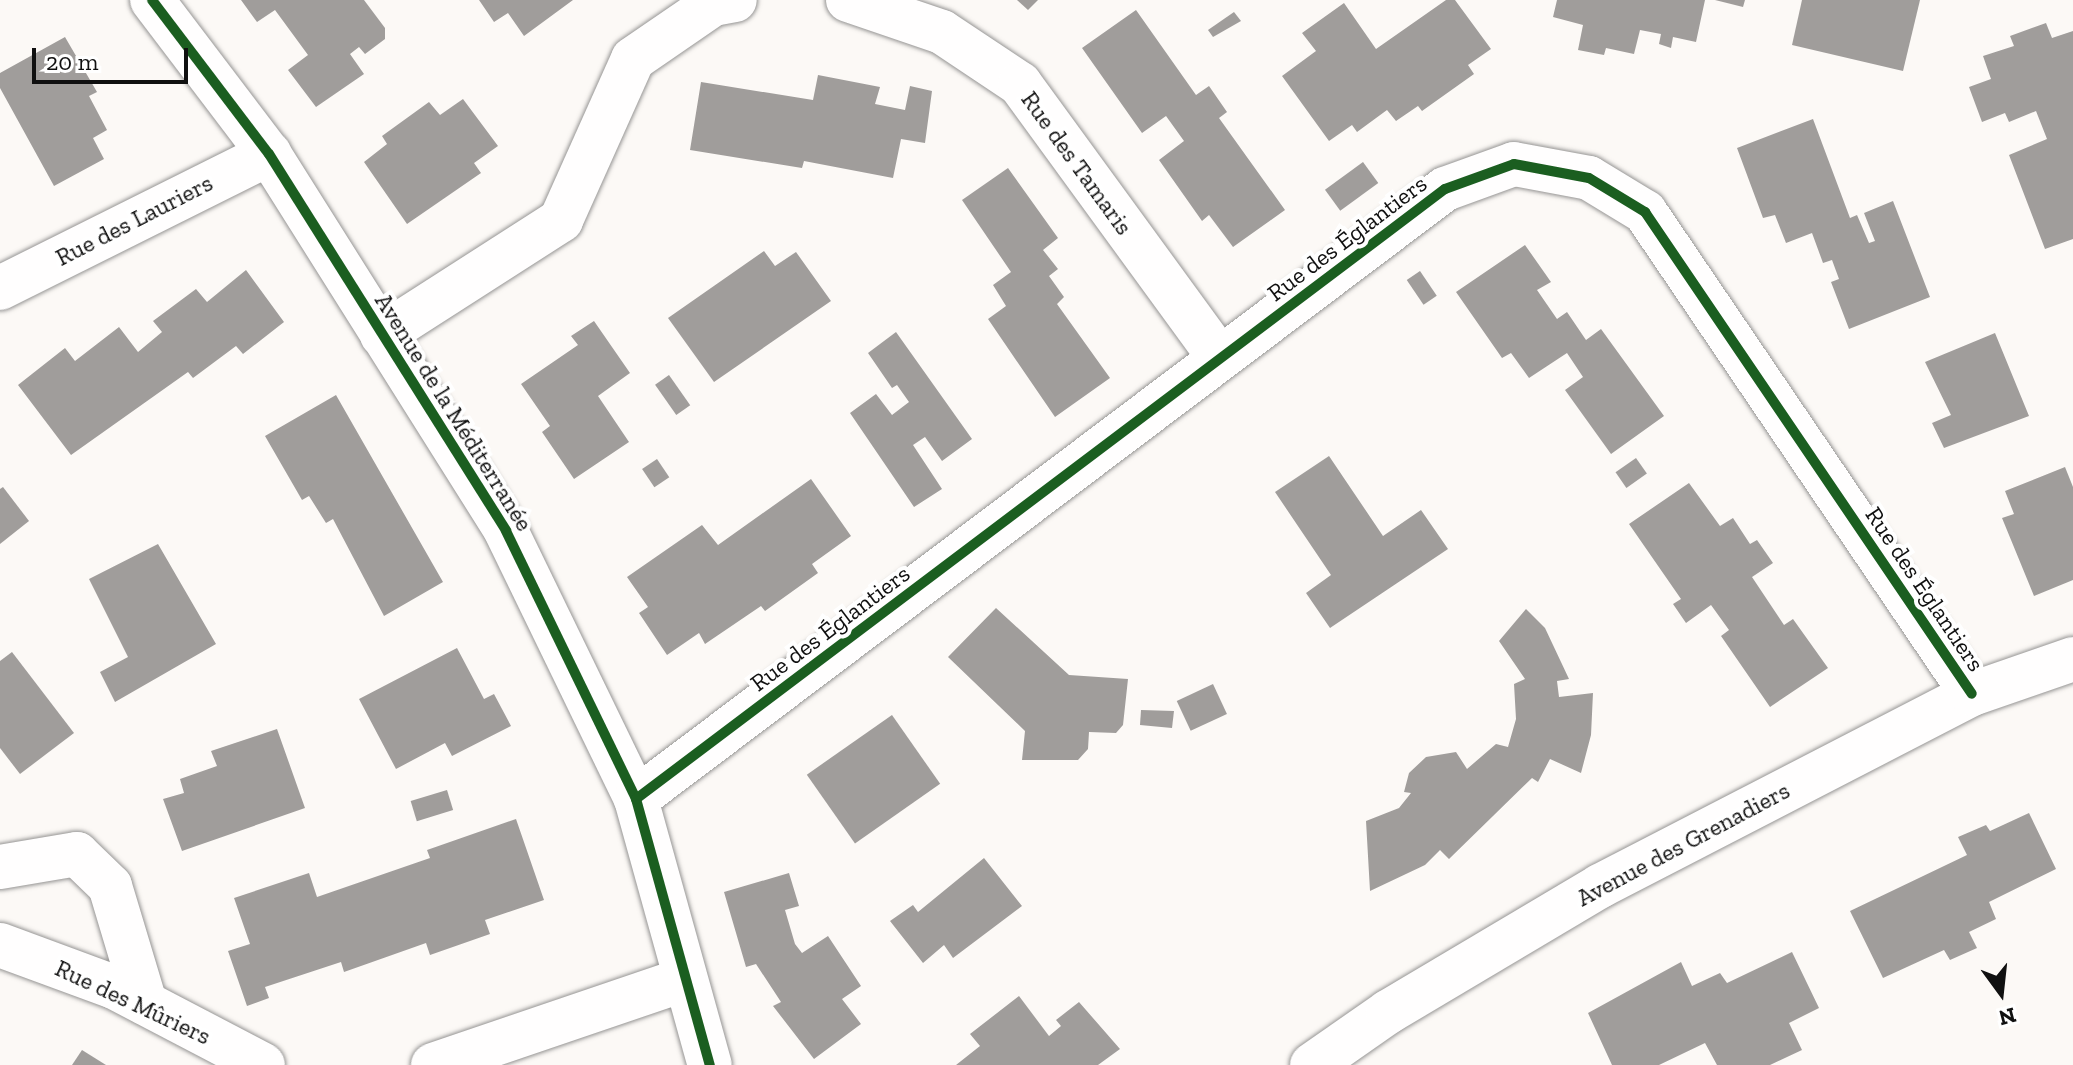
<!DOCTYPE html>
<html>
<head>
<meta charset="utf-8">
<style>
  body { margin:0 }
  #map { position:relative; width:2073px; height:1065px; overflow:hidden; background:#fcf9f6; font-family:"Zilla Slab",serif }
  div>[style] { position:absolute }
  .building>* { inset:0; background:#a09d9b; transform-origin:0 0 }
  .roads { filter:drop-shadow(0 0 2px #969594) drop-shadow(0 0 2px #969594) }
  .minor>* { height:44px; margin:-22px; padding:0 22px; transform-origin:22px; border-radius:22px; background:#fffefe }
  .cycleway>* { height:10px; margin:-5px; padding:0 5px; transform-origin:5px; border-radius:5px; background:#1b5e20 }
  span { translate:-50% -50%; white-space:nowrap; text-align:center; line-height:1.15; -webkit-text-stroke:8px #fff; paint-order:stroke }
  .street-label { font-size:24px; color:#101010 }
  .north { position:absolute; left:1961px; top:953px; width:80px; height:80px; -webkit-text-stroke:6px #fff; paint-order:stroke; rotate:165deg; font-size:22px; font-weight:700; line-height:32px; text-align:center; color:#101010 }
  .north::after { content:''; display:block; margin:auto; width:28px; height:36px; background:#101010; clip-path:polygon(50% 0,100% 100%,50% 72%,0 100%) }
  .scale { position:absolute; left:32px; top:48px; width:156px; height:36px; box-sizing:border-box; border:4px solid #101010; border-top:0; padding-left:10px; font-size:24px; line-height:28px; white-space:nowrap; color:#101010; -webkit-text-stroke:6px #fff; paint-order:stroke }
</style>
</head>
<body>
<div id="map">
  <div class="building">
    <div style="clip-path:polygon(241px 0,364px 0,385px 28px,385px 39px,365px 54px,359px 47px,350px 54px,364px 74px,316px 107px,288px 70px,308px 55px,275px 10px,257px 22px)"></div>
    <div style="clip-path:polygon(479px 0,573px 0,524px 36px,508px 13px,494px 22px)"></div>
    <div style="clip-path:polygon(1017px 0,1038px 0,1028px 10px)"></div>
    <div style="clip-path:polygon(1446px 0,1455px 0,1491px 49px,1468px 65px,1474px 74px,1422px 111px,1418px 106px,1396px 121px,1387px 110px,1357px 132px,1352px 125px,1329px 141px,1282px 76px,1316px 51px,1302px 33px,1344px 3px,1376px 49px)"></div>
    <div style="clip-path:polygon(1557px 0,1705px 0,1696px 42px,1673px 37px,1671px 48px,1659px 44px,1661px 34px,1640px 30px,1634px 54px,1606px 48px,1604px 55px,1578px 50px,1583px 25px,1553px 17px)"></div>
    <div style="clip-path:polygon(1715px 0,1745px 0,1743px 7px)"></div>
    <div style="clip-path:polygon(1802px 0,1920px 0,1903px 71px,1792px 45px)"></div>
    <div style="clip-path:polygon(1136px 10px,1196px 95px,1209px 86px,1227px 112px,1219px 118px,1285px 210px,1233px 247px,1209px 215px,1202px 221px,1159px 160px,1184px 141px,1166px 116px,1142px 133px,1082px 48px)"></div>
    <div style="clip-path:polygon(1234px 12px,1241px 21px,1213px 37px,1208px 30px)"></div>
    <div style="clip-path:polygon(2046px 23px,2052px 38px,2073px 31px,2073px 239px,2045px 249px,2009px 155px,2047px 139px,2036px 111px,2009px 122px,2005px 113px,1982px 122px,1969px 87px,1991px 79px,1983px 56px,2014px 46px,2010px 36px)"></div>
    <div style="clip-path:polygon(65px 37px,97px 92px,89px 96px,107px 130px,93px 138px,104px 159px,54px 186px,0 88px,0 73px)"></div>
    <div style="clip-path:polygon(818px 75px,880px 87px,875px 104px,905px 110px,910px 86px,932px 91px,925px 143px,901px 139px,893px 178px,804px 161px,802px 168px,690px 150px,701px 82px,813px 100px)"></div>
    <div style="clip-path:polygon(463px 99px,498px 146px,474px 163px,481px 173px,407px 224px,364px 162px,387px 144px,382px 136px,429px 102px,440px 115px)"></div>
    <div style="clip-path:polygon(1813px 119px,1850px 218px,1857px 215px,1869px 243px,1875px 241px,1864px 213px,1893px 201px,1930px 297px,1849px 329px,1831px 282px,1839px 279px,1832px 260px,1823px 263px,1812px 233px,1786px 243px,1775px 215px,1763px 218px,1737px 148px)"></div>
    <div style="left:1363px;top:162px;width:26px;height:47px;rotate:54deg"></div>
    <div style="clip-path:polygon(1008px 168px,1058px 238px,1043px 250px,1058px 269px,1049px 276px,1064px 297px,1057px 304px,1110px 378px,1055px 417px,988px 319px,1006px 306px,993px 285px,1011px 272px,962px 200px)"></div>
    <div style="clip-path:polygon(1525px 245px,1551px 282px,1537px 290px,1557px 319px,1567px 312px,1586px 340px,1601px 329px,1664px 416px,1611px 454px,1565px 390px,1583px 377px,1567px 353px,1529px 378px,1511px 353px,1502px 358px,1456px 292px)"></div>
    <div style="clip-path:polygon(764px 251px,775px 266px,796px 252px,831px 301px,714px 382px,668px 318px)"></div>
    <div style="clip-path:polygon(246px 270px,284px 322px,243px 354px,236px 346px,193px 378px,188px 372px,71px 455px,18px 385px,65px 348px,75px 361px,119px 327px,138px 352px,162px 332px,153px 321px,196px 289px,207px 302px)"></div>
    <div style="left:1420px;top:271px;width:30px;height:16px;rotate:56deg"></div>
    <div style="clip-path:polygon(594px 321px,630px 373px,598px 396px,629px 442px,574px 479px,542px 432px,550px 426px,521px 384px,578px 345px,571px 336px)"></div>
    <div style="clip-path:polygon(896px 332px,972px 439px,942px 461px,925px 437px,913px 445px,942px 489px,914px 507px,850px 413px,876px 394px,892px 415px,909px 402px,897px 385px,892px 388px,868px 353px)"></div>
    <div style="clip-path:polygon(1995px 333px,2029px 416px,1944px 448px,1932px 423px,1951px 415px,1925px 362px)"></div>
    <div style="left:669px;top:375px;width:37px;height:17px;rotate:55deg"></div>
    <div style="clip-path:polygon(336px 395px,443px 582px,384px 616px,333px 519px,326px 523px,309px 496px,302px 500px,265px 436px)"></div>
    <div style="clip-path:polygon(1329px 456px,1383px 536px,1421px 510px,1448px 549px,1330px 628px,1306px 593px,1331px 575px,1275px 492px)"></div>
    <div style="left:1636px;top:458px;width:19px;height:25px;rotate:55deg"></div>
    <div style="left:657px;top:459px;width:22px;height:18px;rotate:56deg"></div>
    <div style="clip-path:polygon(2065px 467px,2073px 487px,2073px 580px,2034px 596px,2002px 518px,2014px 514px,2005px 491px)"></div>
    <div style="clip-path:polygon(811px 479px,851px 536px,812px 564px,818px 573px,765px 611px,761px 606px,705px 644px,699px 633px,667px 655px,639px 613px,648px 607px,627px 577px,702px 525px,718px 545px)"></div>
    <div style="clip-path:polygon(1689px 483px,1720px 526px,1733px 518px,1750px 544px,1757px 540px,1773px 563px,1752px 577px,1784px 625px,1793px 619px,1828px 668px,1770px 707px,1721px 636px,1729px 630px,1711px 605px,1686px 623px,1673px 604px,1681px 599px,1629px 524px)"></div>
    <div style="clip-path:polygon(3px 487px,29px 521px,0 544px,0 489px)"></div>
    <div style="clip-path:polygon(158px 544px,216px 644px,115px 702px,100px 672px,128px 657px,89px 579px)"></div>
    <div style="clip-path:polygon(996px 608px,1069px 675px,1128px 679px,1123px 725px,1116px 733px,1089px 732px,1088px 749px,1078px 760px,1022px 760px,1025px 731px,948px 657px)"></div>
    <div style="clip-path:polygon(1526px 609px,1545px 628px,1569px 679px,1557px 681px,1559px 697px,1593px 693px,1591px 735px,1581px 773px,1550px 759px,1538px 782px,1532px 778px,1449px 859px,1440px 850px,1425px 865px,1370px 891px,1366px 821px,1399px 808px,1411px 793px,1404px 792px,1409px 773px,1426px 757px,1456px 752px,1467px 769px,1496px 744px,1508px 747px,1516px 719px,1514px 684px,1525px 679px,1499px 641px)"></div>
    <div style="clip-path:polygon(457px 648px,484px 699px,494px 694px,511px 726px,452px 756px,445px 743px,396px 769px,359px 699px)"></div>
    <div style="clip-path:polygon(12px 652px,74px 733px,20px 774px,0 748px,0 661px)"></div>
    <div style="left:1213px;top:684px;width:33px;height:40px;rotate:65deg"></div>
    <div style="clip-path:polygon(1141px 710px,1174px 711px,1172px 728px,1140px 725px)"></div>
    <div style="left:892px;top:715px;width:84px;height:104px;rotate:55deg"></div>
    <div style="clip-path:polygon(277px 729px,305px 808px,182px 851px,163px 799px,184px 793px,180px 779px,217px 766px,211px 751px)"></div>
    <div style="left:447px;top:790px;width:21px;height:38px;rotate:73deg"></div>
    <div style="clip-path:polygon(2029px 813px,2056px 869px,1989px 902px,1996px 919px,1969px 932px,1977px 948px,1950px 960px,1944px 950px,1883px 978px,1850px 911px,1967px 855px,1958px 837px,1986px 825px,1990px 831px)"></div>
    <div style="clip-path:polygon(516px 819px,544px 900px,485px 920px,490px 934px,430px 955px,426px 943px,344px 972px,341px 962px,265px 987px,269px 998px,247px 1006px,228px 951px,250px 944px,234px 898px,309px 873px,317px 897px,430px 858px,427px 850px)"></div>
    <div style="clip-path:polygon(984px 858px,1022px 906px,953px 958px,944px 945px,923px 963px,890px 921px,913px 905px,918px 912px)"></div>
    <div style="clip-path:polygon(789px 873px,799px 906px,785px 910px,795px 944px,802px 953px,828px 936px,861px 986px,842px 999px,861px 1024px,814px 1059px,773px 1006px,781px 1002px,756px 964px,746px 967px,724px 892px)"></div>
    <div style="clip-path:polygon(1792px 952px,1819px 1008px,1789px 1023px,1802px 1050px,1770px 1065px,1717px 1065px,1705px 1043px,1659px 1065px,1612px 1065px,1588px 1013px,1681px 962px,1692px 986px,1720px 973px,1727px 983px)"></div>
    <div style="clip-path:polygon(1019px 996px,1049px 1036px,1061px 1026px,1056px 1020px,1079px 1002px,1120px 1049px,1098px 1065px,956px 1065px,980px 1046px,970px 1034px)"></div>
    <div style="clip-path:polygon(82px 1050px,106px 1065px,72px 1065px)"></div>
  </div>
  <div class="roads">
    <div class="minor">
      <div style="left:152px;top:0;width:193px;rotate:52.8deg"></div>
      <div style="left:269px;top:154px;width:445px;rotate:57.8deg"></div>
      <div style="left:506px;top:531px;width:298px;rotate:64.1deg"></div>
      <div style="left:636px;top:799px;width:276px;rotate:74.5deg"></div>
      <div style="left:848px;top:0;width:99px;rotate:18.8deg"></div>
      <div style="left:942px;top:32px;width:94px;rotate:33.7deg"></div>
      <div style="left:1020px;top:84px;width:339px;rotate:53.9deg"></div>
      <div style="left:0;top:288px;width:301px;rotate:-26.5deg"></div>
      <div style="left:382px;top:335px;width:213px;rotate:-32.7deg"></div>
      <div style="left:561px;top:220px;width:176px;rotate:-65.9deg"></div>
      <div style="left:633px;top:59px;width:97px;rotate:-34.5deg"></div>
      <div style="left:713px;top:4px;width:22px;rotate:-10deg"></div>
      <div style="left:636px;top:799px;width:1013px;rotate:-37.02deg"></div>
      <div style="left:1445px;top:189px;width:73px;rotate:-19.9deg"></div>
      <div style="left:1514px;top:164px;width:76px;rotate:10.6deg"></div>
      <div style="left:1589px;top:178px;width:66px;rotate:31.3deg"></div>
      <div style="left:1645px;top:212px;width:582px;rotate:55.85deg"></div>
      <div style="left:0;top:867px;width:78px;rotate:-9.6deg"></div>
      <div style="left:77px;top:854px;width:46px;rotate:44.1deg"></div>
      <div style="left:110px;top:886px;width:122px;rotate:73.3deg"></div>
      <div style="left:0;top:945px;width:121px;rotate:20.2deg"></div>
      <div style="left:114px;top:987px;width:168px;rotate:27.6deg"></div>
      <div style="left:433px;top:1065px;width:264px;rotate:-18.8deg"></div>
      <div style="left:1312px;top:1065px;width:93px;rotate:-34.9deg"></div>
      <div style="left:1388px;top:1012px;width:247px;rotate:-30.7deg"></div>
      <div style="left:1600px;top:886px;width:419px;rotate:-27.3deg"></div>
      <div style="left:1972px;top:694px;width:107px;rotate:-19.1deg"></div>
    </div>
  </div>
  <div class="cycleway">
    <div style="left:152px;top:0;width:193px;rotate:52.8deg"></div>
    <div style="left:269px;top:154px;width:445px;rotate:57.8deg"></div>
    <div style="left:506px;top:531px;width:298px;rotate:64.1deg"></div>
    <div style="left:636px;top:799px;width:276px;rotate:74.5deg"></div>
    <div style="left:636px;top:799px;width:1013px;rotate:-37.02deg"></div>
    <div style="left:1445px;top:189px;width:73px;rotate:-19.9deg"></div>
    <div style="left:1514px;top:164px;width:76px;rotate:10.6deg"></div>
    <div style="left:1589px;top:178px;width:66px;rotate:31.3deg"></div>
    <div style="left:1645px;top:212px;width:582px;rotate:55.85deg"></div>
  </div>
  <div class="street-label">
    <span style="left:1077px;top:163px;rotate:54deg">Rue des Tamaris</span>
    <span style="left:134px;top:220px;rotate:-27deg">Rue des Lauriers</span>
    <span style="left:1347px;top:238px;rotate:-37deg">Rue des Églantiers</span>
    <span style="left:454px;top:412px;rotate:58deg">Avenue de la Méditerranée</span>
    <span style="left:1925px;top:589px;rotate:56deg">Rue des Églantiers</span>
    <span style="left:830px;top:628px;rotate:-37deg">Rue des Églantiers</span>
    <span style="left:1683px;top:844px;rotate:-28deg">Avenue des Grenadiers</span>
    <span style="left:133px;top:1002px;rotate:25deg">Rue des Mûriers</span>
  </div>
  <div class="north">N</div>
  <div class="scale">20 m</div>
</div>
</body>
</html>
